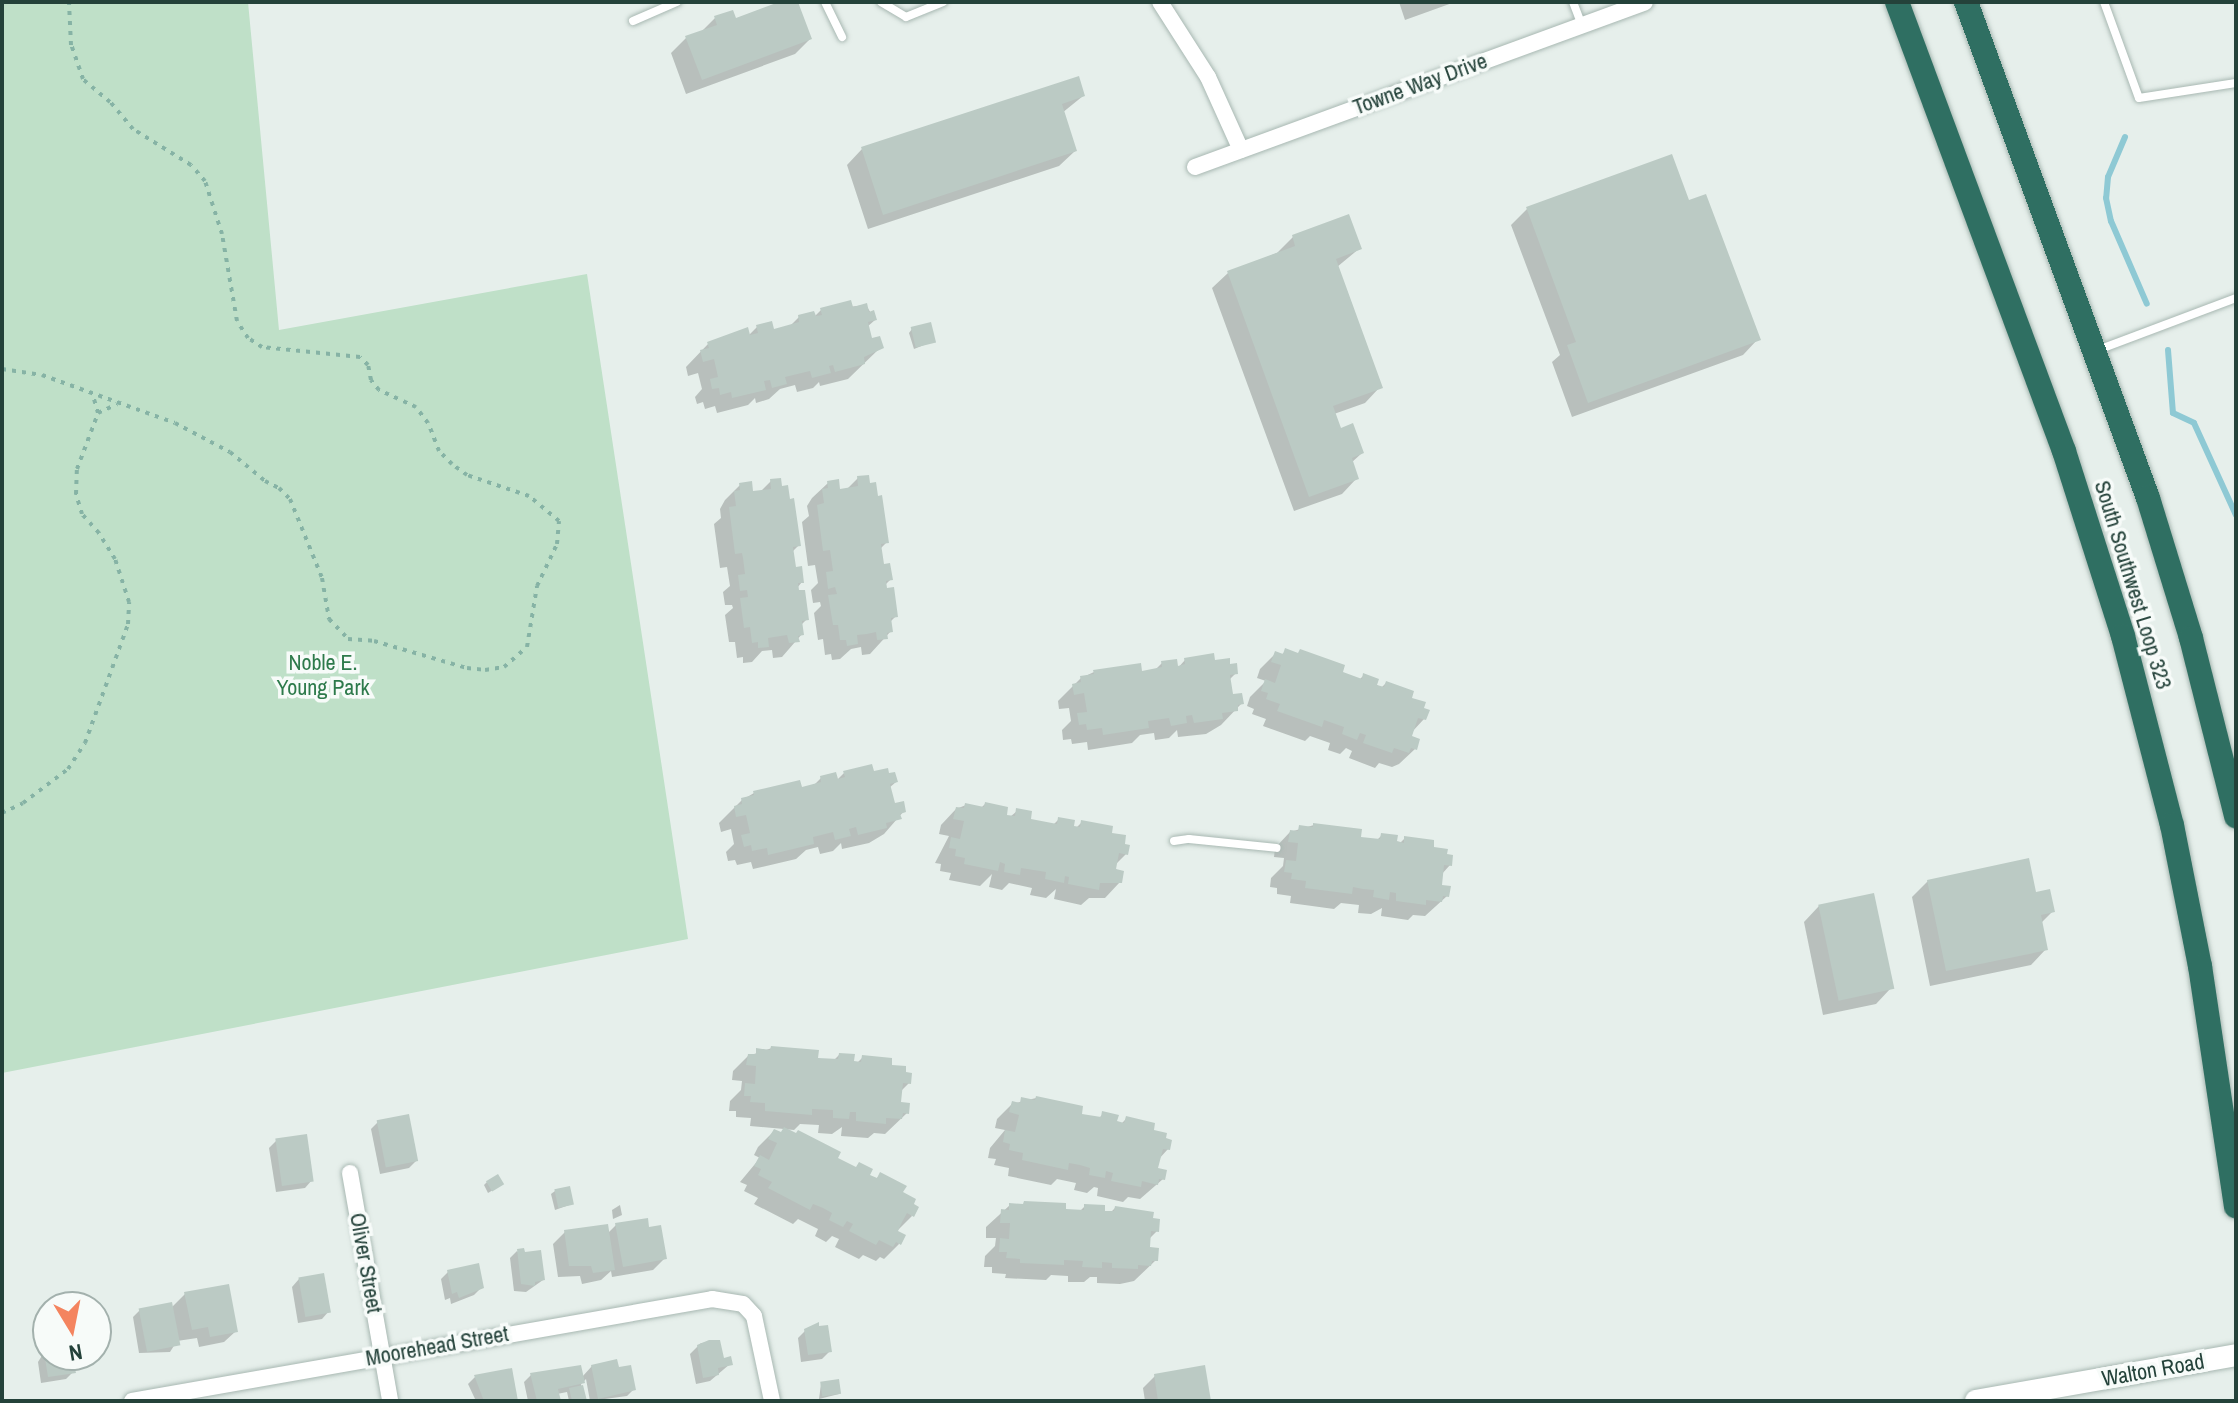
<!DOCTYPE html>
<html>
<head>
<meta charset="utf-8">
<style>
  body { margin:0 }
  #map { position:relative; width:2238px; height:1403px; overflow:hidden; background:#e6efeb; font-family:"Archivo Narrow",sans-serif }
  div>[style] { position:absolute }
  .green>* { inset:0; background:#bfe0c8 }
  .shadow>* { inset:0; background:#0003 }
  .stream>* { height:6px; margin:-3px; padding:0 3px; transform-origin:3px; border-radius:3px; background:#8ec9d4 }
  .building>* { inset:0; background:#bbcac4; transform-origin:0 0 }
  .path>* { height:4px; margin-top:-2px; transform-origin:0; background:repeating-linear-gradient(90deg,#86b3a5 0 4px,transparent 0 10px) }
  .roads { filter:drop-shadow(0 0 2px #a8b8b2) drop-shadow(0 0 2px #a8b8b2) }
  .lane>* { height:8px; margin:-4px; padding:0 4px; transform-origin:4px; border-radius:4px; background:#fff }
  .street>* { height:16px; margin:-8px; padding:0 8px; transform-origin:8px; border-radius:8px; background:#fff }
  .secondary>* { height:22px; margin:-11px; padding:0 11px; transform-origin:11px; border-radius:11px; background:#fff }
  .highway>* { height:24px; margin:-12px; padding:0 12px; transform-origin:12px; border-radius:12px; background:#2f6f62 }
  span { translate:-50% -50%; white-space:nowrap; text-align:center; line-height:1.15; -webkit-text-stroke:7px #f7fbf9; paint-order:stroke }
  .street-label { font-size:22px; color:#24423a }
  .park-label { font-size:22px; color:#2d7a4b }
  .frame { position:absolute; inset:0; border:4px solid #24423a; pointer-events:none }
  .north { position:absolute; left:32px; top:1291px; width:80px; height:80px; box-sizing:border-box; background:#f7fbf9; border:2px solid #a3b1ad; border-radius:50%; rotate:170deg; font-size:22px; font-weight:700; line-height:32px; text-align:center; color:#24423a }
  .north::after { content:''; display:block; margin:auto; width:28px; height:36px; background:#f4845f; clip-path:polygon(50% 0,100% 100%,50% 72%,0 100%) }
</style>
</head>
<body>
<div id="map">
  <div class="green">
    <div style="clip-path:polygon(2px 2px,248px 2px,279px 330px,587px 274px,688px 939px,2px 1073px)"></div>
  </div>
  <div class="shadow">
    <div style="clip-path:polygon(785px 2px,796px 2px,810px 39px,795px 54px,686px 94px,671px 53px,686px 38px,700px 33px,715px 18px,735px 21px)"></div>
    <div style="clip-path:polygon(1399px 2px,1455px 2px,1405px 20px)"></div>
    <div style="clip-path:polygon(1083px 96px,1062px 113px,1075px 151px,1059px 166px,868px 229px,847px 165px,862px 149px)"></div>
    <div style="clip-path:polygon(1688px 203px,1758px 339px,1743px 355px,1572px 417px,1552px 362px,1560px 355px,1511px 225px,1527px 209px)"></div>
    <div style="clip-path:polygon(1293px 237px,1360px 248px,1337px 267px,1380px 387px,1365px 403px,1334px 414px,1340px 430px,1362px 453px,1351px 463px,1357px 478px,1342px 494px,1294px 511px,1212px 288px,1228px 273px,1277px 253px)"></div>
    <div style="clip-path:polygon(866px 305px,875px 320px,867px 327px,871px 340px,881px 347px,848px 379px,820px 386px,819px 382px,813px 388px,797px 392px,795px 385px,780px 389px,769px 399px,756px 403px,755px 398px,748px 405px,717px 413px,715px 406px,705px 409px,703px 402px,697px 404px,695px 397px,702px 389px,698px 373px,688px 376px,686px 367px,708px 344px,748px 336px,757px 327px,772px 332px,789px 327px,799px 317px,814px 317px,821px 310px)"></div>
    <div style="clip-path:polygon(912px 329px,934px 341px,914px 349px,909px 333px)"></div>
    <div style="clip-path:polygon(858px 478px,886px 543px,880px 549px,882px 566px,891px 579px,885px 585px,896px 616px,890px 622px,891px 631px,870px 654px,862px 655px,861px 647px,851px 649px,840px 659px,832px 660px,831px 654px,825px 655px,823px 639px,818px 640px,814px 613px,821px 606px,820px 602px,813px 603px,811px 590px,818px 583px,815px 565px,808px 566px,802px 522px,809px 516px,807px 506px,812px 498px,828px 483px,839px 491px,846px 490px)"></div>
    <div style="clip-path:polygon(771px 481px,799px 545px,792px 552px,795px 569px,802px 582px,797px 588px,807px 619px,801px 625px,802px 634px,782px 657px,773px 658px,772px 650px,762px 651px,752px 662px,743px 663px,743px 657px,737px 658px,735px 642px,729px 642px,725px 615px,733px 608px,732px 605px,725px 605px,723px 592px,730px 586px,727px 567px,720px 568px,714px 524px,721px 518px,720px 509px,725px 500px,740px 485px,751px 494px,759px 493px)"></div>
    <div style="clip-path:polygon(1286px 651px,1359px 680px,1364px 675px,1381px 688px,1386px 683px,1410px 699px,1424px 719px,1411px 733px,1415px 749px,1399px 764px,1392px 767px,1379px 763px,1375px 768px,1349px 758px,1352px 751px,1346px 748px,1340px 754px,1328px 750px,1330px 743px,1310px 736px,1305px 741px,1263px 726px,1266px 719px,1252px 714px,1254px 709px,1247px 706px,1250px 697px,1266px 681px,1257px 678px,1260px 669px,1276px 653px,1281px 655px)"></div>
    <div style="clip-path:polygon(1185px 660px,1229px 666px,1236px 673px,1229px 680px,1231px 697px,1242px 703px,1221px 725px,1206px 734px,1178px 737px,1177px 730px,1169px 738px,1155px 740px,1154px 733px,1140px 735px,1132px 743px,1088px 750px,1087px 742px,1072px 744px,1071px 739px,1063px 740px,1062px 730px,1071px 721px,1069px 708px,1059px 709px,1058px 701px,1081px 678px,1094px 672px,1154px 671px,1162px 663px,1177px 669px)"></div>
    <div style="clip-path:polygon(844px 773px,888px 776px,896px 782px,889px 788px,893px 806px,904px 811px,884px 834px,869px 843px,842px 849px,841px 843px,833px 851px,820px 854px,818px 847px,806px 850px,796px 859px,753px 869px,751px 862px,737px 865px,735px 860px,728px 861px,726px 852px,734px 844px,731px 829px,721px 832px,719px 823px,742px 800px,754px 793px,812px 787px,821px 778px,836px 781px)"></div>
    <div style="clip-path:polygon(985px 804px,1004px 816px,1010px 817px,1017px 811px,1028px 821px,1053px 825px,1059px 819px,1076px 828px,1082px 822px,1109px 834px,1126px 854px,1115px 865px,1120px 882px,1105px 898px,1089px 898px,1081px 905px,1054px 899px,1056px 889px,1046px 898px,1030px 895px,1032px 888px,1009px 883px,1002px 890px,989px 887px,992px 874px,980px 886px,949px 880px,951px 873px,940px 871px,941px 864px,935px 863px,949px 836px,939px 834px,941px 825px,956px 809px,966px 805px,981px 808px)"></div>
    <div style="clip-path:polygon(1314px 825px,1358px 838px,1376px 841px,1382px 835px,1399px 844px,1405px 838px,1431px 848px,1450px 865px,1441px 875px,1439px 886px,1447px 896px,1425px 916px,1413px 915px,1408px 920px,1381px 916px,1382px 908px,1371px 914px,1358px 913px,1359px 905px,1341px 903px,1334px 909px,1290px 903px,1291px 896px,1277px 894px,1277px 888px,1270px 887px,1271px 878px,1283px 866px,1284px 858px,1274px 857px,1275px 848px,1290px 832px)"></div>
    <div style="clip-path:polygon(1928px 881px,2035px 894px,2053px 911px,2041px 923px,2046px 949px,2031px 965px,1930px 986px,1912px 897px)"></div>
    <div style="clip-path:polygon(1819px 906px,1891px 988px,1876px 1004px,1823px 1015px,1804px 922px)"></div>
    <div style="clip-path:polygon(772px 1048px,816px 1060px,833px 1061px,839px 1055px,857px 1063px,863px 1057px,889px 1067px,909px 1083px,900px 1092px,899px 1104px,907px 1113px,885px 1134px,874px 1133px,868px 1138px,841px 1136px,842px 1127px,832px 1134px,818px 1133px,819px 1125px,800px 1124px,794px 1130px,784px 1129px,875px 1180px,880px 1175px,901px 1193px,912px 1216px,896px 1232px,899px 1244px,884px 1259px,880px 1257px,876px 1261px,863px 1255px,859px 1259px,835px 1247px,839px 1239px,832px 1236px,826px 1242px,815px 1236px,818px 1229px,798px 1219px,793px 1224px,754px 1204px,758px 1198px,744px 1191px,747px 1185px,740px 1182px,760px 1158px,754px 1155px,758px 1147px,774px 1131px,780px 1134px,784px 1129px,750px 1126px,751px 1118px,736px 1117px,736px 1111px,729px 1111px,730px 1101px,741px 1090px,742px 1081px,732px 1080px,733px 1071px,748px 1056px)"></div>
    <div style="clip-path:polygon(1036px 1098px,1079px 1115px,1098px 1119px,1103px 1114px,1121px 1124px,1126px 1119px,1151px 1131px,1164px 1140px,1168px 1149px,1158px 1160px,1156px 1169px,1163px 1179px,1140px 1199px,1128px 1197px,1123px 1202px,1097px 1196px,1098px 1188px,1094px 1187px,1087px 1193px,1074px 1190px,1076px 1183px,1057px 1179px,1051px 1185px,1008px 1176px,1009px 1168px,994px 1165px,996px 1159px,988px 1158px,990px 1148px,1005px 1130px,995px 1128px,997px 1119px,1012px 1104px)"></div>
    <div style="clip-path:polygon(378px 1122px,416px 1161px,409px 1168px,380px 1174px,371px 1129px)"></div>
    <div style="clip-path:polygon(276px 1141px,312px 1180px,305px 1188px,276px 1192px,269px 1148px)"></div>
    <div style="clip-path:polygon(487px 1182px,498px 1187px,488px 1193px,484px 1185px)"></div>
    <div style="clip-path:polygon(555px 1191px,572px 1204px,555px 1210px,551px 1194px)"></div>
    <div style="clip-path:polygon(620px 1205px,622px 1215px,613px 1219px,612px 1210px)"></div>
    <div style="clip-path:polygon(1010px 1205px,1079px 1212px,1085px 1206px,1110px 1213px,1115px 1208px,1151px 1220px,1157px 1231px,1148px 1240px,1148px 1249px,1156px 1260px,1134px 1281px,1120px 1284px,1097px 1283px,1097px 1277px,1090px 1277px,1084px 1282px,1068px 1282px,1068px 1276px,1051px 1275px,1046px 1280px,1005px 1278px,1006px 1274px,992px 1273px,992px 1267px,984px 1267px,985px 1256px,995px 1246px,996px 1238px,986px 1238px,986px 1227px)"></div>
    <div style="clip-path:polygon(616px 1225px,648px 1229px,665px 1258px,653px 1270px,612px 1277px,611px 1271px,601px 1280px,582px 1284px,580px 1276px,558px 1277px,553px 1244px,565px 1232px,607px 1234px)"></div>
    <div style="clip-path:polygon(517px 1251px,543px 1280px,526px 1292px,514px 1291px,510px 1258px)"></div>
    <div style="clip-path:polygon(448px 1272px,482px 1287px,474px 1295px,451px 1304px,450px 1298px,445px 1300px,441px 1279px)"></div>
    <div style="clip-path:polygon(299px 1279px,329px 1311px,322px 1319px,298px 1323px,292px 1287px)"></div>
    <div style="clip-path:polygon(185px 1294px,236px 1331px,224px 1342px,199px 1347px,197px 1338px,177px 1341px,170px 1352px,139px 1353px,133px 1317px,140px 1310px,171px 1308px)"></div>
    <div style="clip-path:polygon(817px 1328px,829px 1352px,822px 1359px,801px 1362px,798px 1338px,806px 1330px)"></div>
    <div style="clip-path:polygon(719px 1342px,722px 1360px,730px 1364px,710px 1381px,696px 1384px,690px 1354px,701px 1343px)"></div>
    <div style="clip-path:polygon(48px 1346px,48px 1355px,78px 1367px,66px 1379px,41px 1383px,38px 1362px)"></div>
    <div style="clip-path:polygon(592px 1366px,618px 1370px,634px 1389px,627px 1396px,590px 1401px,586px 1379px,581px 1384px,584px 1401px,569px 1401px,567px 1392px,557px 1394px,559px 1401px,528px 1401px,524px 1382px,531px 1375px,582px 1377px)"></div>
    <div style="clip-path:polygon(1155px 1376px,1209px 1401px,1145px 1401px,1143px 1388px)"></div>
    <div style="clip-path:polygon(475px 1377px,516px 1401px,476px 1401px,468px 1384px)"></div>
    <div style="clip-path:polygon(821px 1384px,839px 1394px,819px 1399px)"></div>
  </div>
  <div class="stream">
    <div style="left:2125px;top:137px;width:43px;rotate:113deg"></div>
    <div style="left:2108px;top:177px;width:21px;rotate:95deg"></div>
    <div style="left:2106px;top:198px;width:24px;rotate:78deg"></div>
    <div style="left:2111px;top:221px;width:90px;rotate:66.6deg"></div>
    <div style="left:2168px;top:350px;width:63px;rotate:85.5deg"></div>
    <div style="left:2173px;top:413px;width:23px;rotate:25deg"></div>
    <div style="left:2194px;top:423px;width:101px;rotate:65.5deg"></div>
  </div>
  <div class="building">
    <div style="clip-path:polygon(779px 2px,798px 2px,812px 39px,702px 80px,685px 36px,717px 25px,714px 16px,733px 10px,736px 18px)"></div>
    <div style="clip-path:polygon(1079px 76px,1085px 96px,1062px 104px,1077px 151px,883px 215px,861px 147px)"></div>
    <div style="clip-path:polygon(1672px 154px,1689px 200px,1706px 194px,1761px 340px,1588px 403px,1567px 345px,1576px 342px,1526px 207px)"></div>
    <div style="clip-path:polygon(1349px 214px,1362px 249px,1336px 259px,1383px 388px,1333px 406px,1341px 428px,1353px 423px,1364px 453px,1352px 458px,1359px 479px,1309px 497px,1227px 271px,1295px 246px,1292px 235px)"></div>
    <div style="clip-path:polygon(851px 300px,853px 307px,867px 303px,869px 312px,874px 310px,877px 320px,868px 322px,872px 338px,880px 336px,884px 348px,864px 357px,865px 364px,835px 372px,833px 365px,829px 366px,831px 373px,812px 378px,810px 371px,785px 377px,787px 384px,772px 388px,770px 380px,764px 381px,766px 390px,732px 398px,731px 392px,720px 395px,719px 388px,712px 389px,710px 379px,718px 377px,714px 359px,703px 362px,700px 350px,709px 348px,707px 342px,748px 327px,750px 335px,758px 333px,756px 325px,772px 321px,774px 329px,799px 322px,798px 315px,814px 311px,816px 316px,822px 315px,820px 308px)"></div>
    <div style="left:931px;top:322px;width:21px;height:21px;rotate:76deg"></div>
    <div style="clip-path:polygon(869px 475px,870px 483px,876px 482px,878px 496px,882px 495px,889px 543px,881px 544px,884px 564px,890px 563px,893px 580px,886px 581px,887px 588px,894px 587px,898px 617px,891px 618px,893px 632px,887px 633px,888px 639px,877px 640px,876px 632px,867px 634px,857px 635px,858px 644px,847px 646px,846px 640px,840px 640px,838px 625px,833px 625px,828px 595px,837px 594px,835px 587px,828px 589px,826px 572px,833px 571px,830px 550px,823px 551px,817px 505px,824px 503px,822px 489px,828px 488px,827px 481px,839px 479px,840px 489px,858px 486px,857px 476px)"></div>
    <div style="clip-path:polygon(781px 478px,782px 486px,788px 485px,790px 499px,794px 498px,801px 546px,793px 547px,796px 567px,802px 566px,804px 583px,798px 583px,799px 590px,805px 590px,809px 620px,802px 621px,804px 635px,798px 636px,800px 642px,789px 643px,787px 635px,768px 638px,769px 647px,758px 648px,758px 642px,752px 643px,750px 627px,744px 628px,740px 598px,748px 597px,747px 590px,740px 591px,738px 575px,745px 574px,743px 558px,742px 553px,735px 554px,729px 507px,736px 506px,734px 491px,740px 490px,739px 483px,752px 481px,753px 491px,771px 489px,770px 479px)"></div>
    <div style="clip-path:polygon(1285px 648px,1298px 653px,1300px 649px,1345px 665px,1343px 672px,1362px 679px,1363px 673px,1379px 679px,1377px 685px,1384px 687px,1386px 681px,1414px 691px,1412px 698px,1426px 702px,1424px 708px,1430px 710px,1426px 720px,1418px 718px,1412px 736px,1420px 739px,1417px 750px,1411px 748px,1409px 753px,1394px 748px,1392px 753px,1363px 743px,1366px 735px,1360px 733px,1357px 740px,1342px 734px,1344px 727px,1324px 720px,1322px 727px,1277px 711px,1280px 704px,1266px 699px,1268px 693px,1261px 691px,1265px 679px,1275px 683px,1281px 665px,1271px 662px,1275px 651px,1283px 654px)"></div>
    <div style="clip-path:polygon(1214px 653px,1215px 660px,1230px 658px,1230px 664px,1237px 663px,1238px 674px,1230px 675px,1233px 694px,1242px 693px,1244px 704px,1238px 705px,1238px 711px,1222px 713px,1223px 719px,1194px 723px,1192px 715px,1186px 716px,1187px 723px,1171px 726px,1169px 718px,1148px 721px,1149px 728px,1103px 735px,1102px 728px,1087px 730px,1086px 724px,1079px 725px,1077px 713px,1087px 712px,1084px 693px,1074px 695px,1072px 684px,1081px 682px,1080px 676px,1094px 674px,1093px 670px,1141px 663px,1142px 671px,1162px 667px,1161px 661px,1177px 659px,1178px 666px,1185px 664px,1184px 658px)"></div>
    <div style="clip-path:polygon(872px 764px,874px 771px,888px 768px,889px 773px,895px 772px,898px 782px,890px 784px,895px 803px,904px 801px,906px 812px,900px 814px,902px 819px,886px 823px,887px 828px,858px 835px,856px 827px,849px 829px,851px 836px,835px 840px,833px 832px,813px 837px,814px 844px,768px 855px,767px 848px,752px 851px,751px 845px,744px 847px,741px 835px,750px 833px,746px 815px,736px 817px,734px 806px,742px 804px,741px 798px,754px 795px,753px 791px,800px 780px,802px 787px,821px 782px,820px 776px,836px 772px,838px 779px,845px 777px,843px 771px)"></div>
    <div style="clip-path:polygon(985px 802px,1008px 807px,1007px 815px,1015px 816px,1016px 808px,1032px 811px,1031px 819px,1057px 824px,1058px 817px,1075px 820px,1074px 826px,1080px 827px,1081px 820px,1113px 826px,1112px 833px,1126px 835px,1125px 844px,1130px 845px,1128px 855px,1119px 853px,1116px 869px,1124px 871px,1122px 883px,1100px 883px,1099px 890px,1068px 884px,1069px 877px,1065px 876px,1064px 883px,1045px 879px,1046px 872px,1021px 868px,1020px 875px,1004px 872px,1005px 864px,1000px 862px,998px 871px,964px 864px,965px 858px,955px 856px,956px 849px,949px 848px,951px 837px,960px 839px,964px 821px,953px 819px,956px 807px,964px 808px,965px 803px,984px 807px)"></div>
    <div style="clip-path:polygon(1313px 823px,1362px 829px,1361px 837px,1380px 839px,1381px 833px,1398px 835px,1397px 841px,1404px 843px,1404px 836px,1434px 840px,1434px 847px,1448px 849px,1447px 854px,1453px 855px,1452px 866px,1444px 865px,1442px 885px,1451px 886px,1449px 897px,1443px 896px,1442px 902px,1426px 900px,1426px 905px,1396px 901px,1396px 893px,1390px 892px,1389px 900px,1373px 897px,1374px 890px,1363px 889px,1353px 887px,1352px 894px,1305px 888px,1306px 881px,1291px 879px,1292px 873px,1284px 872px,1286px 860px,1296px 861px,1298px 843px,1288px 842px,1290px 830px,1298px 831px,1299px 825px,1313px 827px)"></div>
    <div style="clip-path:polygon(2029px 858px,2036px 892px,2050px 889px,2055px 912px,2041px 915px,2048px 950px,1946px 971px,1927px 880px)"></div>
    <div style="left:1874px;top:893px;width:98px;height:57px;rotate:78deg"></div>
    <div style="clip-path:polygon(771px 1046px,819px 1050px,818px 1058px,838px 1059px,839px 1053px,855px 1054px,854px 1061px,861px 1062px,862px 1055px,892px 1058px,892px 1065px,906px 1066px,906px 1072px,912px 1073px,911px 1084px,903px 1083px,901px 1102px,910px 1103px,909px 1114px,903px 1113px,902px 1119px,886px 1118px,886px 1124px,856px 1121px,856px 1112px,850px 1112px,849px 1119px,833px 1118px,833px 1110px,812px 1109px,812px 1115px,765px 1111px,765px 1103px,750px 1102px,751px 1096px,744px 1096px,745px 1083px,755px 1084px,756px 1066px,746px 1065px,748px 1054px,756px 1054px,756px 1048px,770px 1050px)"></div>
    <div style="clip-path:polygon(1036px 1096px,1083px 1106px,1082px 1114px,1101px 1117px,1102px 1111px,1119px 1115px,1117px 1121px,1124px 1123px,1126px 1116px,1155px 1123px,1154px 1130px,1167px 1133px,1166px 1138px,1172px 1140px,1170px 1150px,1163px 1149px,1158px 1168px,1167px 1170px,1165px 1180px,1159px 1179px,1158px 1185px,1142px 1181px,1141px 1187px,1111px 1181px,1113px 1173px,1106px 1171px,1105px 1178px,1089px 1175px,1090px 1168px,1080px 1165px,1069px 1163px,1068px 1170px,1022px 1160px,1023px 1153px,1009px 1150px,1010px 1144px,1003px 1142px,1005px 1130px,1015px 1132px,1019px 1115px,1009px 1112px,1012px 1101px,1020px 1103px,1021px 1097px,1035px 1100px)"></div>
    <div style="left:409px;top:1114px;width:48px;height:33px;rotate:79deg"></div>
    <div style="clip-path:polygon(784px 1127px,796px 1133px,798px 1130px,841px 1152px,838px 1158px,856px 1167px,859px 1162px,873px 1169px,870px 1175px,877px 1178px,880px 1172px,907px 1186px,903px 1192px,916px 1199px,914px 1204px,919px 1207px,914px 1217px,907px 1213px,902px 1222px,898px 1231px,906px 1235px,901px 1245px,896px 1242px,893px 1247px,879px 1240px,876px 1245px,849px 1231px,853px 1224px,847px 1221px,843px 1227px,829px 1220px,832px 1213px,823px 1208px,813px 1204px,810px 1210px,768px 1188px,772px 1182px,758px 1175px,761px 1169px,754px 1166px,760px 1155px,769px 1160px,777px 1143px,768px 1139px,774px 1129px,781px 1132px)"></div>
    <div style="left:307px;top:1134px;width:48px;height:32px;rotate:82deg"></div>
    <div style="left:498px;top:1174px;width:12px;height:14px;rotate:59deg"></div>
    <div style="left:570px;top:1186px;width:19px;height:16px;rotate:78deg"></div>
    <div style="clip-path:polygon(1024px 1201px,1066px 1203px,1066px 1209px,1084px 1210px,1084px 1204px,1105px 1205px,1105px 1211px,1114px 1211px,1115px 1206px,1154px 1212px,1153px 1218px,1160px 1219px,1159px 1232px,1151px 1231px,1150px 1247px,1159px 1248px,1158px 1261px,1152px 1261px,1151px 1266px,1138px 1265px,1138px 1269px,1112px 1268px,1112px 1263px,1102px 1262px,1102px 1268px,1082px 1267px,1083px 1261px,1064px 1260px,1064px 1265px,1020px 1263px,1020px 1259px,1006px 1258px,1007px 1252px,999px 1252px,1000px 1238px,1009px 1239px,1010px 1223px,1000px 1223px,1001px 1209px,1009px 1210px,1009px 1203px,1023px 1204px)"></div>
    <div style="clip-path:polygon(648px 1218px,649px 1227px,661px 1225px,667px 1259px,623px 1267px,615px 1223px)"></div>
    <div style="clip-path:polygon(608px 1224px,615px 1270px,593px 1273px,591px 1266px,569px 1266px,564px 1230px)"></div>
    <div style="clip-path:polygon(524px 1248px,525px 1252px,541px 1250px,545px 1280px,535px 1282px,535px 1286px,521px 1284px,517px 1249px)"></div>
    <div style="clip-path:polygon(479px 1263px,484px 1288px,459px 1298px,457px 1292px,452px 1294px,447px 1270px)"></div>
    <div style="left:324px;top:1273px;width:40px;height:26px;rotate:80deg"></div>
    <div style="clip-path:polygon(229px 1284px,238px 1332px,210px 1337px,208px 1327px,192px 1330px,184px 1292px)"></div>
    <div style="left:172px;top:1302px;width:44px;height:34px;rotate:79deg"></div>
    <div style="clip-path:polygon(819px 1322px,819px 1326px,828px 1325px,832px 1352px,808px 1355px,804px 1329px)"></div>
    <div style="clip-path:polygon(709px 1340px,720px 1340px,724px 1358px,731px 1356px,733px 1365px,718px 1368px,719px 1375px,703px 1378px,697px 1345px)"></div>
    <div style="clip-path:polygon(44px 1352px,78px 1355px,80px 1368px,75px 1369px,76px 1373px,48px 1377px)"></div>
    <div style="clip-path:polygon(617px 1359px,619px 1367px,631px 1365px,636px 1390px,598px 1399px,591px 1365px)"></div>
    <div style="clip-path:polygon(581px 1365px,585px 1383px,558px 1389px,561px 1401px,537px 1401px,530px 1373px)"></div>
    <div style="clip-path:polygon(1205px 1365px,1211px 1401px,1158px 1401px,1154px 1374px)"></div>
    <div style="clip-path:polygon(512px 1368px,518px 1401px,484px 1401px,474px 1375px)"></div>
    <div style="left:839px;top:1379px;width:15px;height:19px;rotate:82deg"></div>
    <div style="clip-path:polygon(583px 1385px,587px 1401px,572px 1401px,569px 1388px)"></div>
  </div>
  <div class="path">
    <div style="left:2px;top:369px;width:40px;rotate:8.5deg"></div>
    <div style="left:42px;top:375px;width:141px;rotate:19.8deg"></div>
    <div style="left:175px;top:423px;width:62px;rotate:27.8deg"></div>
    <div style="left:230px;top:452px;width:45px;rotate:39.6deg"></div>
    <div style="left:265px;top:481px;width:16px;rotate:27deg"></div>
    <div style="left:279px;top:488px;width:16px;rotate:45deg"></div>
    <div style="left:290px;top:499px;width:85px;rotate:67.9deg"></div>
    <div style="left:322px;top:578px;width:42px;rotate:80.3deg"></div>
    <div style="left:329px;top:619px;width:28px;rotate:46deg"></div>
    <div style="left:348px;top:639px;width:26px;rotate:4deg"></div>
    <div style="left:374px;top:641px;width:97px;rotate:16.2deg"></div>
    <div style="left:467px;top:668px;width:18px;rotate:6deg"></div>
    <div style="left:485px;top:670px;width:19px;rotate:-9deg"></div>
    <div style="left:504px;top:667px;width:30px;rotate:-41deg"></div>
    <div style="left:527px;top:647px;width:62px;rotate:-80.7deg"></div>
    <div style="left:537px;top:586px;width:47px;rotate:-64.5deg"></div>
    <div style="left:557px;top:544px;width:23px;rotate:-85deg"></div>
    <div style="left:559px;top:521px;width:39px;rotate:-140deg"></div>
    <div style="left:529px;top:496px;width:65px;rotate:-161.3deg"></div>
    <div style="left:467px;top:475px;width:19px;rotate:-144deg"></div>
    <div style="left:452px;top:464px;width:18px;rotate:-135deg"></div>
    <div style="left:439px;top:451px;width:30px;rotate:-111deg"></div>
    <div style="left:428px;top:423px;width:20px;rotate:-127deg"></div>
    <div style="left:416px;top:407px;width:41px;rotate:-155.3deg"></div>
    <div style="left:379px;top:390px;width:13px;rotate:-129deg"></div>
    <div style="left:371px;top:380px;width:15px;rotate:-101deg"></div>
    <div style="left:368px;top:365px;width:11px;rotate:-135deg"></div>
    <div style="left:360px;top:357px;width:99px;rotate:-174.2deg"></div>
    <div style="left:262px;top:347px;width:17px;rotate:-147deg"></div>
    <div style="left:248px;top:338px;width:20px;rotate:-123deg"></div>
    <div style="left:237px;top:321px;width:88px;rotate:-99.8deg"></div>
    <div style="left:222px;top:234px;width:56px;rotate:-107.8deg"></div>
    <div style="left:205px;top:181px;width:21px;rotate:-131deg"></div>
    <div style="left:191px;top:165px;width:68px;rotate:-148.2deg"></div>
    <div style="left:133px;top:129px;width:35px;rotate:-130deg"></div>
    <div style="left:110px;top:102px;width:35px;rotate:-140deg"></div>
    <div style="left:83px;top:79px;width:36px;rotate:-109deg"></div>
    <div style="left:71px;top:45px;width:43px;rotate:-92.7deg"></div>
    <div style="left:98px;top:413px;width:21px;rotate:-25deg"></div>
    <div style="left:2px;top:813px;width:23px;rotate:-25deg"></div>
    <div style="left:23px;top:803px;width:56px;rotate:-37.1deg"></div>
    <div style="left:68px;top:769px;width:31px;rotate:-57deg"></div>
    <div style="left:85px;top:743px;width:127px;rotate:-70.1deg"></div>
    <div style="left:128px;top:624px;width:22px;rotate:-87deg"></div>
    <div style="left:129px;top:602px;width:45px;rotate:-108deg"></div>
    <div style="left:115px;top:559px;width:31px;rotate:-122deg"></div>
    <div style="left:99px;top:533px;width:25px;rotate:-132deg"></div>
    <div style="left:82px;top:514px;width:21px;rotate:-107deg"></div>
    <div style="left:76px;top:494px;width:25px;rotate:-88deg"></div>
    <div style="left:77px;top:469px;width:60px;rotate:-69.4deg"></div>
    <div style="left:98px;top:413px;width:19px;rotate:-106deg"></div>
  </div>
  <div class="roads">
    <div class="lane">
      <div style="left:825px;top:2px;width:39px;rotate:64deg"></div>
      <div style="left:881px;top:2px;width:29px;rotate:31deg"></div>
      <div style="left:906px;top:17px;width:40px;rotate:-22deg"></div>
      <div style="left:1573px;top:2px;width:25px;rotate:69deg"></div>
      <div style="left:2104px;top:2px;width:102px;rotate:70deg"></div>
      <div style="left:2139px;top:98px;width:98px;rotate:-8.8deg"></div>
      <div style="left:633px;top:21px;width:48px;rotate:-23.4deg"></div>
      <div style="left:2095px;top:351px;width:151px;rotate:-20.6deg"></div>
      <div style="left:1174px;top:841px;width:15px;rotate:-8deg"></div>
      <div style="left:1189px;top:839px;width:88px;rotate:5.8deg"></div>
    </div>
    <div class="street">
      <div style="left:1160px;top:2px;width:89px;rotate:57.4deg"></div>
      <div style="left:1208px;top:77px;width:80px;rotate:65.7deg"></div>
      <div style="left:1195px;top:167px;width:479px;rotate:-20.1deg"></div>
      <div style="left:350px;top:1173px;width:231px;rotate:80deg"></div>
      <div style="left:132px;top:1401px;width:589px;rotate:-9.97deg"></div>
      <div style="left:712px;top:1299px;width:31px;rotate:9deg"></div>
      <div style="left:743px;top:1304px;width:16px;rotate:47deg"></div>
      <div style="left:754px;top:1316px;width:87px;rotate:78deg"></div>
    </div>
    <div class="secondary">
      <div style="left:1976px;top:1401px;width:264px;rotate:-10deg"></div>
    </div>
    <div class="highway">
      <div style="left:1897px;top:2px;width:479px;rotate:69.6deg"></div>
      <div style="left:2064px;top:451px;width:194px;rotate:72.3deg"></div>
      <div style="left:2123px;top:636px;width:195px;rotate:75.5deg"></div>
      <div style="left:2172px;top:825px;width:144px;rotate:78.8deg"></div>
      <div style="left:2200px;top:966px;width:243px;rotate:81.5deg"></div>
      <div style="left:1966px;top:2px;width:528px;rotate:69.85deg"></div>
      <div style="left:2148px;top:498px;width:146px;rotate:72.9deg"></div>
      <div style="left:2191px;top:638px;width:184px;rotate:75.8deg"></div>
    </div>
  </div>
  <div class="street-label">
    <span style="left:1420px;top:84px;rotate:-20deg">Towne Way Drive</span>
    <span style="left:2133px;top:585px;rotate:73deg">South Southwest Loop 323</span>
    <span style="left:366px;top:1263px;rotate:80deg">Oliver Street</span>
    <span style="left:437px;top:1346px;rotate:-10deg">Moorehead Street</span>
    <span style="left:2153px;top:1370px;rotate:-10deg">Walton Road</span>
  </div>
  <div class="park-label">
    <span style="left:323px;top:675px">Noble E.<br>Young Park</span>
  </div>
  <div class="frame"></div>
  <div class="north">N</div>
</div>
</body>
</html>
